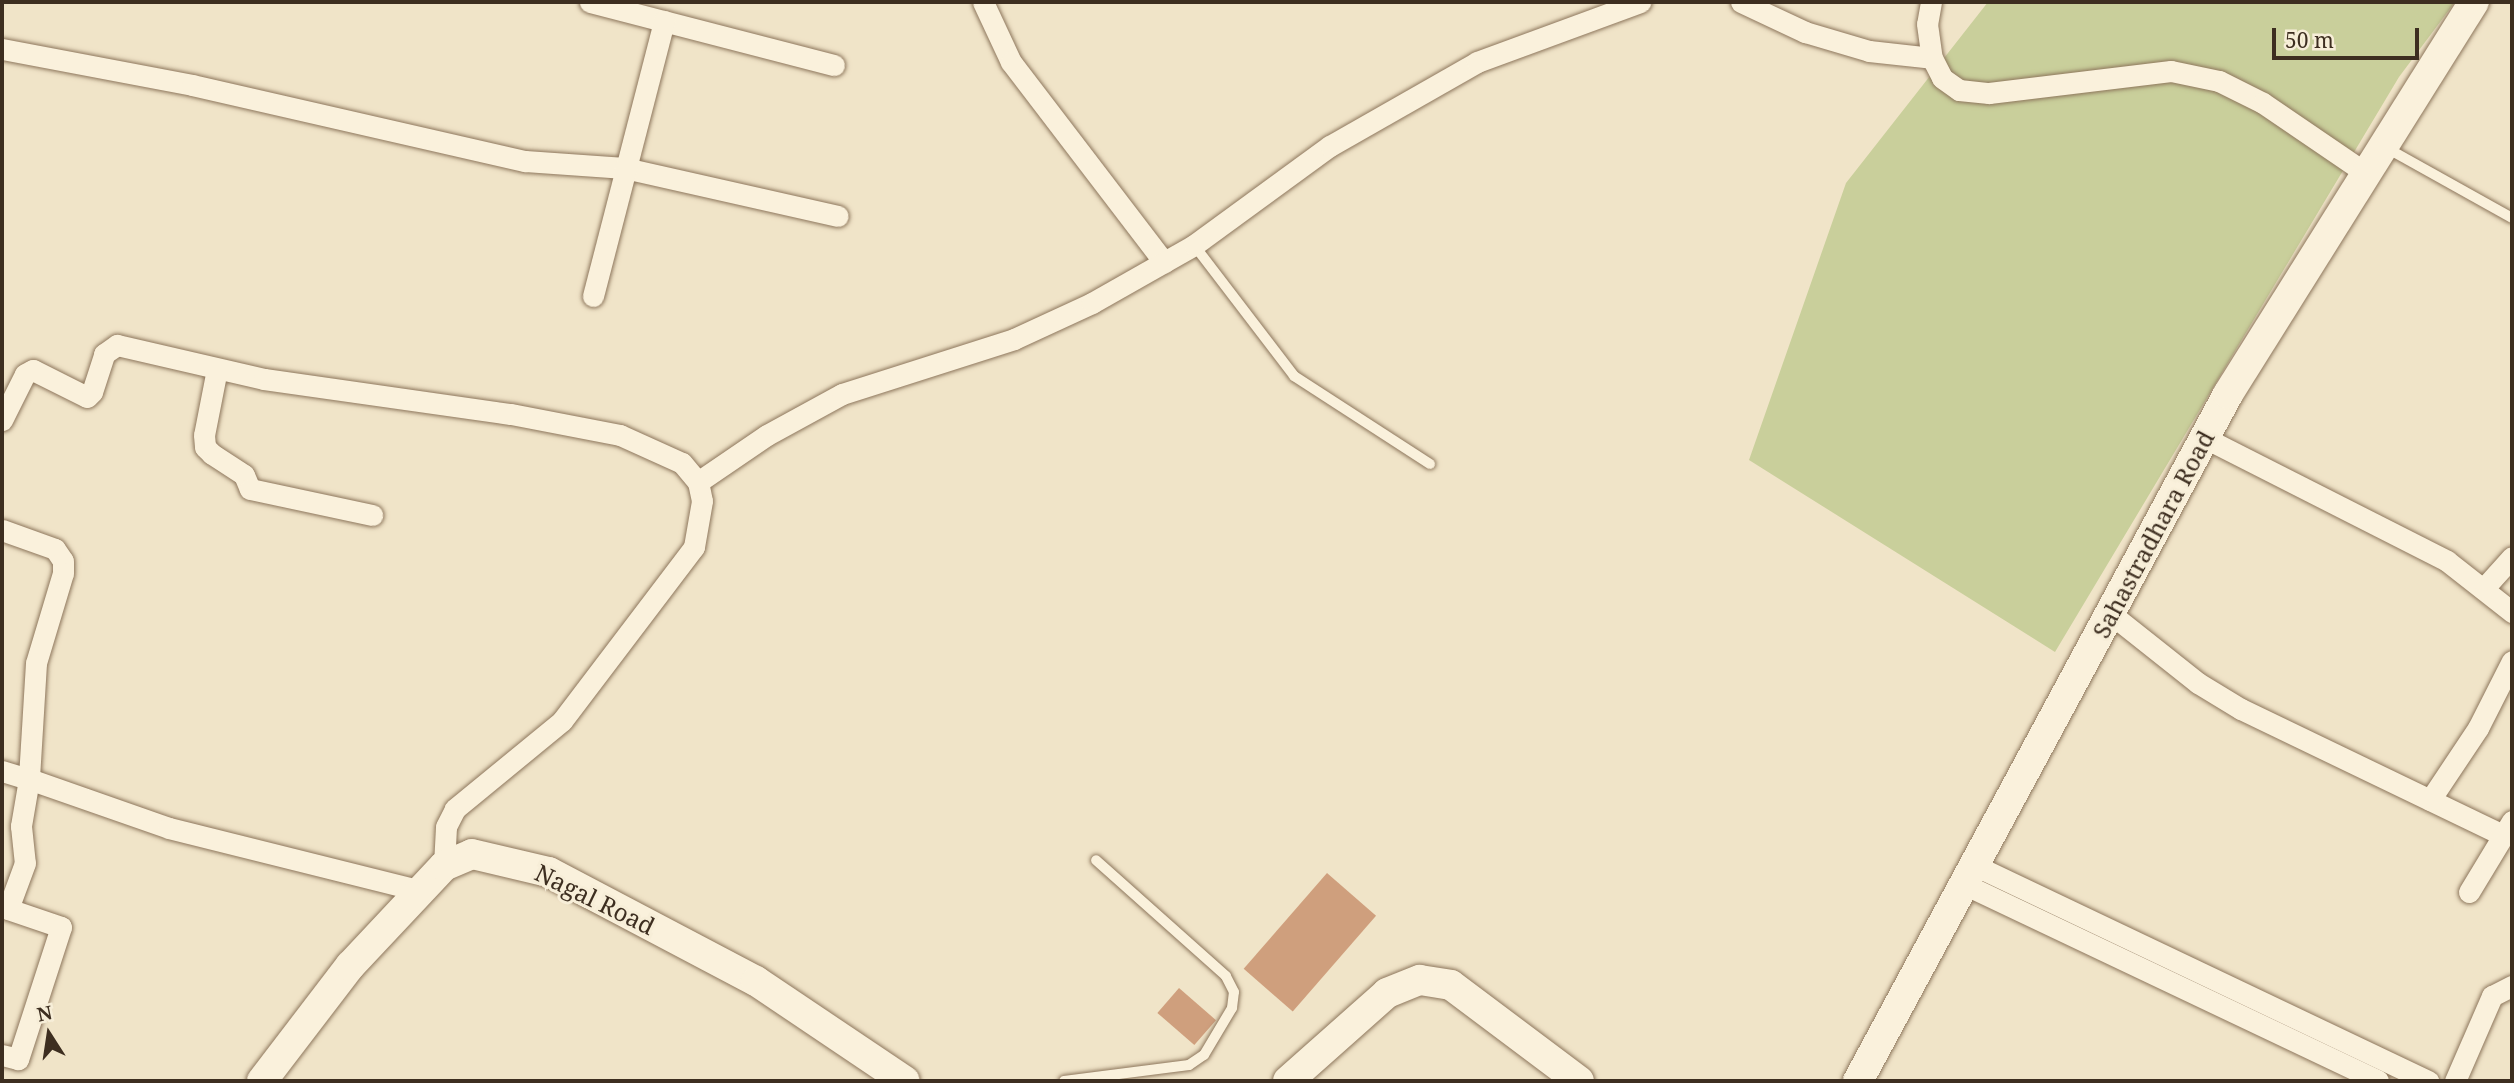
<!DOCTYPE html>
<html>
<head>
<meta charset="utf-8">
<style>
  body { margin:0 }
  #map { position:relative; width:2514px; height:1083px; overflow:hidden; background:#f0e4c8; font-family:"Noto Serif",serif }
  div>[style] { position:absolute }
  .green>* { inset:0; background:#c9cf9b }
  .building>* { inset:0; background:#cf9f7d; transform-origin:0 0 }
  .roads { filter:drop-shadow(0 0 2px #8d765c) drop-shadow(0 0 2px #8d765c) }
  .lane>* { height:10px; margin:-5px; padding:0 5px; transform-origin:5px; border-radius:5px; background:#faf1dc }
  .street>* { height:21px; margin:-10.5px; padding:0 10.5px; transform-origin:10.5px; border-radius:10.5px; background:#faf1dc }
  .secondary>* { height:30px; margin:-15px; padding:0 15px; transform-origin:15px; border-radius:15px; background:#faf1dc }
  span { translate:-50% -50%; white-space:nowrap; text-align:center; line-height:1.15; -webkit-text-stroke:6px #f7eed8; paint-order:stroke }
  .street-label { font-size:24px; color:#3d2e20 }
  .frame { position:absolute; inset:0; border:4px solid #3d2e20; pointer-events:none }
  .north { position:absolute; left:14px; top:999px; width:70px; height:70px; -webkit-text-stroke:5px #f7eed8; paint-order:stroke; rotate:348deg; font-size:19px; font-weight:700; line-height:28px; text-align:center; color:#3d2e20 }
  .north::after { content:''; display:block; margin:auto; width:24px; height:32px; background:#3d2e20; clip-path:polygon(50% 0,100% 100%,50% 72%,0 100%) }
  .scale { position:absolute; left:2272px; top:28px; width:147px; height:32px; box-sizing:border-box; border:4px solid #3d2e20; border-top:0; padding-left:9px; font-size:21px; line-height:24px; white-space:nowrap; color:#3d2e20; -webkit-text-stroke:5px #f7eed8; paint-order:stroke }
</style>
</head>
<body>
<div id="map">
  <div class="green">
    <div style="clip-path:polygon(1988px 2px,2455px 2px,2399px 77px,2055px 652px,1749px 460px,1846px 183px)"></div>
  </div>
  <div class="building">
    <div style="left:1327px;top:873px;width:65px;height:127px;rotate:41deg"></div>
    <div style="left:1179px;top:988px;width:49px;height:33px;rotate:41deg"></div>
  </div>
  <div class="roads">
    <div class="lane">
      <div style="left:2385px;top:147px;width:145px;rotate:29.2deg"></div>
      <div style="left:1194px;top:245px;width:165px;rotate:52.6deg"></div>
      <div style="left:1294px;top:376px;width:162px;rotate:32.9deg"></div>
      <div style="left:1064px;top:1081px;width:126px;rotate:-7.3deg"></div>
      <div style="left:1189px;top:1065px;width:18px;rotate:-34deg"></div>
      <div style="left:1204px;top:1055px;width:55px;rotate:-59.2deg"></div>
      <div style="left:1232px;top:1008px;width:16px;rotate:-83deg"></div>
      <div style="left:1234px;top:992px;width:18px;rotate:-117deg"></div>
      <div style="left:1226px;top:976px;width:174px;rotate:-138.3deg"></div>
    </div>
    <div class="street">
      <div style="left:590px;top:2px;width:252px;rotate:14.5deg"></div>
      <div style="left:983px;top:2px;width:66px;rotate:65deg"></div>
      <div style="left:1011px;top:62px;width:252px;rotate:52.6deg"></div>
      <div style="left:1741px;top:2px;width:71px;rotate:25.1deg"></div>
      <div style="left:1805px;top:32px;width:67px;rotate:16.5deg"></div>
      <div style="left:1869px;top:51px;width:63px;rotate:6.3deg"></div>
      <div style="left:1931px;top:2px;width:22px;rotate:100deg"></div>
      <div style="left:1927px;top:24px;width:34px;rotate:82deg"></div>
      <div style="left:1932px;top:58px;width:22px;rotate:63deg"></div>
      <div style="left:1942px;top:78px;width:21px;rotate:35deg"></div>
      <div style="left:1959px;top:90px;width:30px;rotate:6deg"></div>
      <div style="left:1989px;top:93px;width:183px;rotate:-6.9deg"></div>
      <div style="left:2171px;top:71px;width:49px;rotate:11.8deg"></div>
      <div style="left:2219px;top:81px;width:49px;rotate:26.6deg"></div>
      <div style="left:2263px;top:103px;width:122px;rotate:34.3deg"></div>
      <div style="left:2px;top:49px;width:193px;rotate:10.7deg"></div>
      <div style="left:192px;top:85px;width:342px;rotate:12.9deg"></div>
      <div style="left:525px;top:161px;width:100px;rotate:4deg"></div>
      <div style="left:625px;top:168px;width:218px;rotate:12.7deg"></div>
      <div style="left:593px;top:296px;width:284px;rotate:-75.5deg"></div>
      <div style="left:217px;top:369px;width:67px;rotate:101.1deg"></div>
      <div style="left:204px;top:435px;width:12px;rotate:85deg"></div>
      <div style="left:205px;top:447px;width:10px;rotate:45deg"></div>
      <div style="left:212px;top:454px;width:38px;rotate:33deg"></div>
      <div style="left:244px;top:475px;width:15px;rotate:67deg"></div>
      <div style="left:250px;top:489px;width:125px;rotate:12deg"></div>
      <div style="left:2px;top:420px;width:51px;rotate:-63.4deg"></div>
      <div style="left:25px;top:374px;width:9px;rotate:-27deg"></div>
      <div style="left:33px;top:370px;width:60px;rotate:26.6deg"></div>
      <div style="left:87px;top:397px;width:7px;rotate:-45deg"></div>
      <div style="left:92px;top:392px;width:40px;rotate:-72deg"></div>
      <div style="left:104px;top:354px;width:16px;rotate:-35deg"></div>
      <div style="left:117px;top:345px;width:151px;rotate:13deg"></div>
      <div style="left:264px;top:379px;width:249px;rotate:8.1deg"></div>
      <div style="left:511px;top:414px;width:111px;rotate:10.9deg"></div>
      <div style="left:620px;top:435px;width:68px;rotate:24.3deg"></div>
      <div style="left:682px;top:463px;width:25px;rotate:50deg"></div>
      <div style="left:698px;top:482px;width:19px;rotate:78deg"></div>
      <div style="left:702px;top:501px;width:47px;rotate:99.9deg"></div>
      <div style="left:694px;top:547px;width:218px;rotate:127.2deg"></div>
      <div style="left:562px;top:721px;width:139px;rotate:140.6deg"></div>
      <div style="left:455px;top:809px;width:20px;rotate:117deg"></div>
      <div style="left:446px;top:827px;width:39px;rotate:93deg"></div>
      <div style="left:2205px;top:438px;width:271px;rotate:26.9deg"></div>
      <div style="left:2447px;top:561px;width:83px;rotate:38.1deg"></div>
      <div style="left:698px;top:482px;width:83px;rotate:-34.3deg"></div>
      <div style="left:767px;top:435px;width:85px;rotate:-28.7deg"></div>
      <div style="left:842px;top:394px;width:181px;rotate:-17.7deg"></div>
      <div style="left:1014px;top:339px;width:86px;rotate:-24.8deg"></div>
      <div style="left:1092px;top:303px;width:117px;rotate:-29.6deg"></div>
      <div style="left:1194px;top:245px;width:168px;rotate:-36.1deg"></div>
      <div style="left:1330px;top:146px;width:169px;rotate:-29.7deg"></div>
      <div style="left:1477px;top:62px;width:174px;rotate:-20.2deg"></div>
      <div style="left:2px;top:530px;width:56px;rotate:19.7deg"></div>
      <div style="left:55px;top:549px;width:14px;rotate:56deg"></div>
      <div style="left:63px;top:561px;width:12px;rotate:90deg"></div>
      <div style="left:63px;top:573px;width:94px;rotate:106.7deg"></div>
      <div style="left:36px;top:663px;width:116px;rotate:93.5deg"></div>
      <div style="left:29px;top:779px;width:148px;rotate:19.3deg"></div>
      <div style="left:169px;top:828px;width:260px;rotate:14deg"></div>
      <div style="left:2485px;top:587px;width:40px;rotate:-48deg"></div>
      <div style="left:2111px;top:614px;width:111px;rotate:38.4deg"></div>
      <div style="left:2198px;top:683px;width:50px;rotate:31.2deg"></div>
      <div style="left:2241px;top:709px;width:291px;rotate:25.7deg"></div>
      <div style="left:2px;top:771px;width:28px;rotate:17deg"></div>
      <div style="left:29px;top:779px;width:48px;rotate:99.7deg"></div>
      <div style="left:21px;top:826px;width:37px;rotate:84deg"></div>
      <div style="left:25px;top:863px;width:49px;rotate:110.3deg"></div>
      <div style="left:8px;top:909px;width:56px;rotate:18.8deg"></div>
      <div style="left:61px;top:927px;width:139px;rotate:108deg"></div>
      <div style="left:18px;top:1059px;width:16px;rotate:-166deg"></div>
      <div style="left:2430px;top:800px;width:87px;rotate:-56.3deg"></div>
      <div style="left:2478px;top:728px;width:75px;rotate:-63.1deg"></div>
      <div style="left:1976px;top:866px;width:501px;rotate:25.44deg"></div>
      <div style="left:1966px;top:885px;width:456px;rotate:25.4deg"></div>
      <div style="left:2469px;top:892px;width:83px;rotate:-58.8deg"></div>
      <div style="left:2455px;top:1081px;width:93px;rotate:-66.5deg"></div>
      <div style="left:2492px;top:996px;width:22px;rotate:-27deg"></div>
    </div>
    <div class="secondary">
      <div style="left:262px;top:1081px;width:145px;rotate:-52.6deg"></div>
      <div style="left:350px;top:966px;width:137px;rotate:-46.8deg"></div>
      <div style="left:444px;top:866px;width:30px;rotate:-23deg"></div>
      <div style="left:472px;top:854px;width:79px;rotate:13.2deg"></div>
      <div style="left:549px;top:872px;width:234px;rotate:27.8deg"></div>
      <div style="left:756px;top:981px;width:179px;rotate:33.9deg"></div>
      <div style="left:1288px;top:1081px;width:132px;rotate:-41.6deg"></div>
      <div style="left:1387px;top:993px;width:35px;rotate:-22deg"></div>
      <div style="left:1420px;top:980px;width:31px;rotate:9deg"></div>
      <div style="left:1451px;top:985px;width:160px;rotate:36.9deg"></div>
      <div style="left:1858px;top:1081px;width:780px;rotate:-61.69deg"></div>
      <div style="left:2228px;top:394px;width:463px;rotate:-57.9deg"></div>
    </div>
  </div>
  <div class="street-label">
    <span style="left:2153px;top:534px;rotate:-62deg">Sahastradhara Road</span>
    <span style="left:595px;top:899px;rotate:26deg">Nagal Road</span>
  </div>
  <div class="frame"></div>
  <div class="north">N</div>
  <div class="scale">50 m</div>
</div>
</body>
</html>
